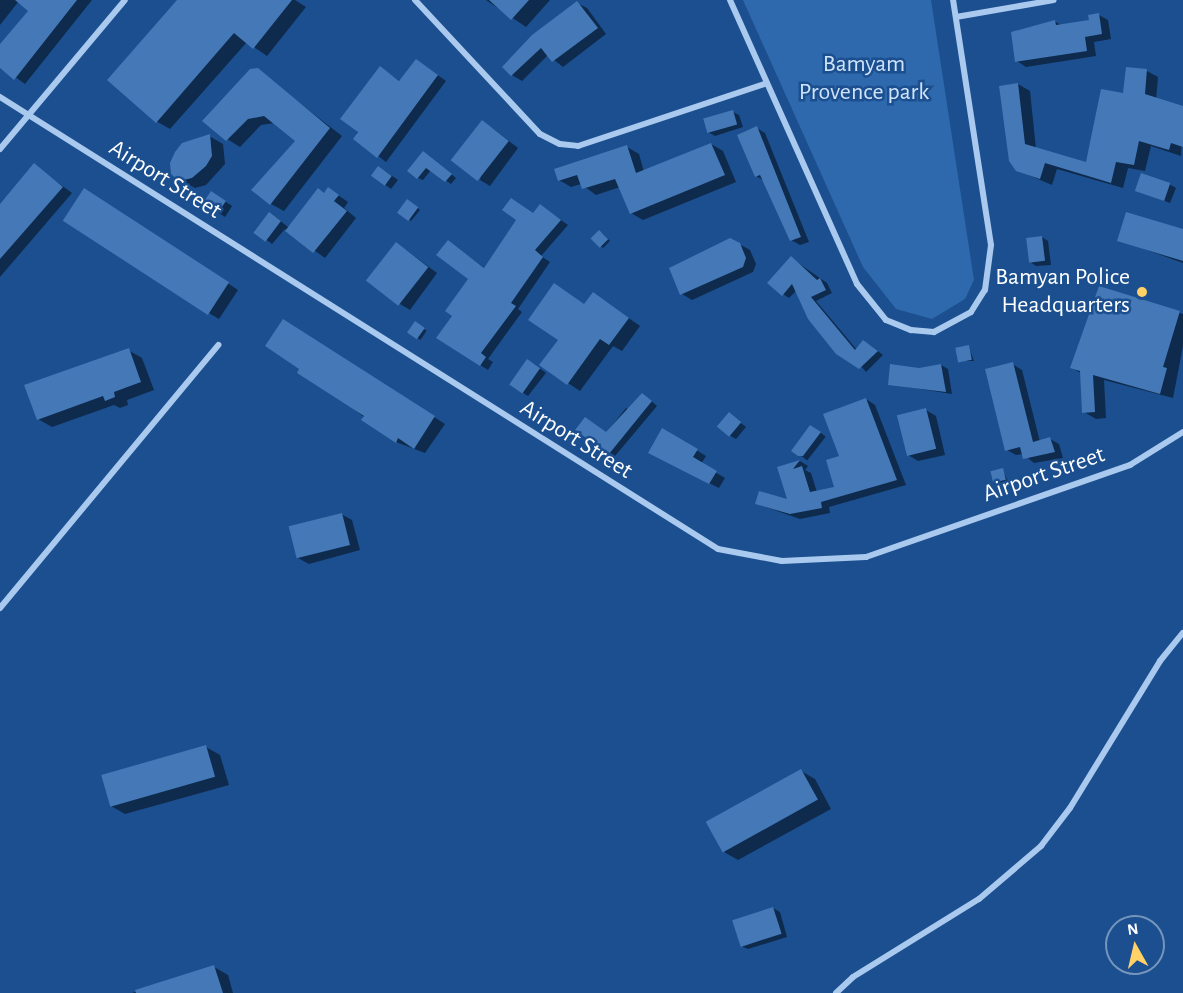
<!DOCTYPE html>
<html>
<head>
<meta charset="utf-8">
<style>
  body { margin:0 }
  #map { position:relative; width:1183px; height:993px; overflow:hidden; background:#1b4f8f; font-family:"Alegreya Sans",sans-serif }
  div>[style] { position:absolute }
  .green>* { inset:0; background:#2e69ad }
  .shadow>* { inset:0; background:#0007; transform-origin:0 0 }
  .building>* { inset:0; background:#4478b7; transform-origin:0 0 }
  .minor>* { height:6px; margin:-3px; padding:0 3px; transform-origin:3px; border-radius:3px; background:#a9c9ee }
  .dots>* { width:16px; height:16px; translate:-50% -50%; box-sizing:border-box; border:3px solid #1b4f8f; border-radius:50% }
  span { translate:-50% -50%; white-space:nowrap; text-align:center; line-height:1.15; -webkit-text-stroke:5px #1b4f8f; paint-order:stroke }
  .park-label { font-size:24px; color:#cfe3fa }
  .street-label { font-size:24px; color:#fff }
  .poi-label { font-size:24px; color:#fff }
  .right { translate:-100% -50%; text-align:right }
  .north { position:absolute; left:1105px; top:915px; width:60px; height:60px; box-sizing:border-box; background:#1b4f8f; border:2px solid #7695bc; border-radius:50%; rotate:352deg; font-size:16px; font-weight:700; line-height:24px; text-align:center; color:#fff }
  .north::after { content:''; display:block; margin:auto; width:21px; height:27px; background:#ffd166; clip-path:polygon(50% 0,100% 100%,50% 72%,0 100%) }
</style>
</head>
<body>
<div id="map">
  <div class="green">
    <div style="clip-path:polygon(743px 0,931px 0,974px 280px,965px 299px,932px 319px,896px 309px,863px 267px)"></div>
  </div>
  <div class="shadow">
    <div style="clip-path:polygon(0 0,92px 0,25px 84px,0 66px,0 47px,30px 11px,19px 1px,0 25px)"></div>
    <div style="clip-path:polygon(179px 0,295px 0,306px 7px,267px 56px,247px 42px,170px 129px,156px 121px)"></div>
    <div style="clip-path:polygon(486px 0,550px 0,526px 27px)"></div>
    <div style="clip-path:polygon(577px 3px,587px 8px,606px 34px,563px 67px,548px 55px,522px 81px,512px 75px,504px 67px)"></div>
    <div style="clip-path:polygon(1099px 15px,1108px 20px,1111px 39px,1094px 42px,1096px 56px,1026px 67px,1017px 61px,1054px 21px,1061px 25px,1090px 21px)"></div>
    <div style="clip-path:polygon(425px 66px,446px 81px,386px 162px,355px 138px,381px 68px,401px 82px)"></div>
    <div style="clip-path:polygon(257px 70px,342px 136px,284px 211px,271px 204px,297px 141px,275px 123px,261px 125px,240px 147px,227px 139px)"></div>
    <div style="clip-path:polygon(1147px 71px,1158px 77px,1156px 100px,1183px 108px,1181px 156px,1151px 146px,1145px 171px,1128px 168px,1123px 188px,1057px 169px,1052px 185px,1017px 170px,1018px 84px,1030px 91px,1036px 149px,1087px 163px,1125px 95px)"></div>
    <div style="clip-path:polygon(733px 112px,739px 115px,743px 127px,715px 136px,708px 132px)"></div>
    <div style="clip-path:polygon(492px 128px,518px 148px,490px 186px,480px 180px)"></div>
    <div style="clip-path:polygon(757px 128px,765px 133px,809px 242px,800px 245px,791px 240px,765px 181px,756px 176px)"></div>
    <div style="clip-path:polygon(209px 136px,223px 144px,225px 164px,206px 185px,195px 188px,180px 180px)"></div>
    <div style="clip-path:polygon(711px 144px,723px 151px,736px 182px,643px 220px,631px 213px,620px 187px,596px 195px,581px 184px,571px 187px,559px 180px,627px 147px,639px 154px,644px 172px)"></div>
    <div style="clip-path:polygon(428px 156px,456px 178px,451px 184px,431px 170px,423px 180px,418px 178px)"></div>
    <div style="clip-path:polygon(34px 165px,72px 193px,0 277px,0 207px)"></div>
    <div style="clip-path:polygon(385px 171px,398px 180px,391px 189px,373px 176px)"></div>
    <div style="clip-path:polygon(1169px 184px,1176px 188px,1170px 203px,1137px 190px)"></div>
    <div style="clip-path:polygon(329px 189px,348px 202px,344px 208px,356px 218px,325px 258px,285px 229px,272px 244px,255px 231px,276px 217px,289px 228px)"></div>
    <div style="left:212px;top:193px;width:24px;height:13px;rotate:33deg"></div>
    <div style="clip-path:polygon(95px 196px,238px 290px,219px 319px,209px 313px)"></div>
    <div style="clip-path:polygon(410px 202px,420px 210px,411px 221px,399px 212px)"></div>
    <div style="clip-path:polygon(548px 211px,568px 225px,541px 256px,550px 262px,518px 309px,522px 312px,488px 359px,493px 362px,488px 370px,438px 338px,454px 316px,470px 279px,449px 242px,486px 269px,534px 215px)"></div>
    <div style="clip-path:polygon(1183px 231px,1183px 263px,1119px 240px)"></div>
    <div style="clip-path:polygon(602px 233px,610px 241px,603px 248px,592px 238px)"></div>
    <div style="clip-path:polygon(1042px 237px,1048px 241px,1051px 265px,1036px 266px,1030px 262px)"></div>
    <div style="clip-path:polygon(739px 244px,750px 250px,756px 264px,753px 272px,692px 300px,682px 294px)"></div>
    <div style="clip-path:polygon(406px 250px,437px 273px,410px 310px,400px 304px)"></div>
    <div style="clip-path:polygon(791px 258px,827px 283px,832px 293px,816px 301px,857px 350px,870px 345px,883px 355px,866px 372px,797px 290px,789px 298px,783px 294px)"></div>
    <div style="clip-path:polygon(1100px 288px,1183px 314px,1183px 346px,1173px 398px,1104px 380px,1106px 418px,1096px 419px,1084px 412px,1081px 373px,1072px 368px)"></div>
    <div style="clip-path:polygon(606px 302px,640px 326px,622px 351px,613px 346px,580px 391px,568px 383px,560px 340px,585px 305px)"></div>
    <div style="left:415px;top:323px;width:14px;height:11px;rotate:34deg"></div>
    <div style="clip-path:polygon(293px 327px,445px 424px,425px 453px,396px 442px,301px 368px)"></div>
    <div style="clip-path:polygon(969px 347px,974px 361px,959px 361px)"></div>
    <div style="clip-path:polygon(128px 350px,142px 358px,154px 390px,127px 400px,128px 405px,120px 408px,114px 405px,52px 427px,38px 419px)"></div>
    <div style="clip-path:polygon(534px 364px,546px 373px,528px 396px,510px 384px)"></div>
    <div style="clip-path:polygon(1012px 364px,1022px 370px,1040px 442px,1050px 439px,1059px 444px,1063px 458px,1034px 463px,1023px 454px,1016px 455px,1007px 450px)"></div>
    <div style="clip-path:polygon(941px 365px,948px 369px,952px 394px,889px 384px,919px 369px)"></div>
    <div style="clip-path:polygon(648px 398px,657px 406px,615px 456px,609px 452px,606px 433px,626px 408px,630px 410px)"></div>
    <div style="clip-path:polygon(866px 399px,875px 405px,906px 485px,829px 507px,830px 513px,800px 519px,757px 504px,789px 501px,779px 468px,800px 461px,808px 466px,805px 470px,811px 473px,817px 492px,836px 489px,841px 457px)"></div>
    <div style="clip-path:polygon(926px 410px,936px 416px,945px 455px,918px 461px,908px 455px)"></div>
    <div style="clip-path:polygon(729px 414px,746px 427px,736px 439px,729px 435px)"></div>
    <div style="clip-path:polygon(663px 430px,706px 456px,701px 464px,725px 478px,719px 488px,659px 458px)"></div>
    <div style="left:817px;top:430px;width:11px;height:30px;rotate:38deg"></div>
    <div style="clip-path:polygon(1003px 470px,1008px 482px,998px 484px,996px 483px)"></div>
    <div style="clip-path:polygon(341px 514px,352px 520px,360px 550px,309px 564px,298px 558px)"></div>
    <div style="clip-path:polygon(206px 747px,220px 755px,229px 785px,125px 814px,111px 806px)"></div>
    <div style="clip-path:polygon(801px 771px,815px 779px,831px 809px,738px 860px,724px 852px)"></div>
    <div style="clip-path:polygon(773px 908px,780px 912px,787px 937px,748px 949px,741px 946px)"></div>
    <div style="clip-path:polygon(214px 967px,228px 975px,233px 993px,132px 993px)"></div>
  </div>
  <div class="building">
    <div style="clip-path:polygon(15px 0,77px 0,14px 80px,0 68px,0 44px,28px 11px)"></div>
    <div style="clip-path:polygon(177px 0,292px 0,253px 49px,234px 33px,156px 123px,107px 80px)"></div>
    <div style="clip-path:polygon(489px 0,529px 0,511px 20px)"></div>
    <div style="clip-path:polygon(577px 1px,598px 28px,552px 62px,541px 48px,511px 76px,502px 67px,532px 35px)"></div>
    <div style="clip-path:polygon(1099px 13px,1102px 34px,1085px 37px,1087px 51px,1015px 62px,1011px 32px,1055px 20px,1056px 25px,1089px 20px,1088px 15px)"></div>
    <div style="clip-path:polygon(416px 59px,438px 75px,377px 158px,353px 139px,358px 132px,340px 119px,380px 66px,399px 81px)"></div>
    <div style="clip-path:polygon(1126px 67px,1147px 69px,1145px 94px,1183px 106px,1183px 147px,1171px 143px,1169px 150px,1139px 141px,1134px 165px,1116px 162px,1111px 183px,1045px 163px,1040px 179px,1016px 171px,1009px 161px,999px 86px,1018px 83px,1025px 144px,1086px 162px,1101px 89px,1123px 93px)"></div>
    <div style="clip-path:polygon(258px 68px,330px 128px,270px 205px,251px 190px,295px 141px,264px 116px,248px 119px,226px 141px,202px 121px,250px 69px)"></div>
    <div style="left:733px;top:110px;width:15px;height:31px;rotate:74deg"></div>
    <div style="left:482px;top:120px;width:34px;height:51px;rotate:38deg"></div>
    <div style="clip-path:polygon(757px 126px,801px 237px,790px 241px,760px 175px,755px 177px,737px 135px)"></div>
    <div style="clip-path:polygon(210px 134px,212px 156px,206px 166px,192px 178px,179px 181px,171px 174px,170px 163px,175px 152px,182px 143px)"></div>
    <div style="clip-path:polygon(711px 143px,725px 175px,630px 214px,615px 179px,582px 189px,577px 175px,558px 181px,554px 169px,627px 145px,636px 173px)"></div>
    <div style="clip-path:polygon(423px 151px,452px 174px,445px 182px,426px 168px,417px 179px,407px 171px)"></div>
    <div style="clip-path:polygon(34px 163px,63px 187px,0 259px,0 204px)"></div>
    <div style="left:378px;top:166px;width:17px;height:12px;rotate:36deg"></div>
    <div style="left:1141px;top:173px;width:31px;height:19px;rotate:19deg"></div>
    <div style="clip-path:polygon(328px 187px,339px 195px,334px 201px,347px 211px,313px 253px,285px 231px,318px 188px,324px 193px)"></div>
    <div style="left:84px;top:188px;width:173px;height:39px;rotate:33deg"></div>
    <div style="left:211px;top:191px;width:18px;height:15px;rotate:34deg"></div>
    <div style="clip-path:polygon(511px 198px,533px 213px,540px 204px,561px 220px,535px 250px,543px 257px,511px 303px,516px 306px,481px 353px,486px 357px,480px 366px,436px 338px,452px 316px,445px 311px,468px 279px,436px 255px,448px 240px,484px 268px,516px 220px,502px 210px)"></div>
    <div style="left:407px;top:199px;width:14px;height:17px;rotate:36deg"></div>
    <div style="left:269px;top:212px;width:15px;height:26px;rotate:37deg"></div>
    <div style="clip-path:polygon(1126px 212px,1183px 229px,1183px 261px,1117px 241px)"></div>
    <div style="left:599px;top:230px;width:13px;height:12px;rotate:45deg"></div>
    <div style="left:1042px;top:236px;width:25px;height:16px;rotate:83deg"></div>
    <div style="clip-path:polygon(730px 238px,740px 243px,746px 258px,743px 267px,680px 295px,669px 268px)"></div>
    <div style="left:396px;top:242px;width:41px;height:49px;rotate:38deg"></div>
    <div style="clip-path:polygon(791px 256px,817px 280px,820px 278px,826px 290px,811px 297px,855px 350px,863px 340px,878px 351px,859px 369px,836px 354px,808px 319px,792px 284px,782px 296px,767px 283px)"></div>
    <div style="clip-path:polygon(554px 283px,584px 304px,593px 292px,629px 318px,609px 345px,600px 339px,567px 385px,539px 365px,558px 340px,528px 320px)"></div>
    <div style="clip-path:polygon(1099px 286px,1180px 311px,1163px 367px,1167px 368px,1160px 394px,1093px 375px,1095px 412px,1082px 413px,1080px 371px,1070px 368px)"></div>
    <div style="clip-path:polygon(283px 319px,435px 416px,414px 449px,398px 438px,396px 443px,361px 420px,364px 416px,297px 373px,299px 369px,265px 346px)"></div>
    <div style="left:415px;top:321px;width:12px;height:14px;rotate:35deg"></div>
    <div style="left:969px;top:345px;width:15px;height:14px;rotate:79deg"></div>
    <div style="clip-path:polygon(129px 348px,141px 382px,114px 392px,115px 397px,105px 401px,103px 396px,37px 420px,24px 385px)"></div>
    <div style="left:527px;top:359px;width:16px;height:31px;rotate:35deg"></div>
    <div style="clip-path:polygon(1013px 362px,1033px 442px,1050px 437px,1055px 452px,1023px 459px,1020px 447px,1005px 451px,985px 369px)"></div>
    <div style="clip-path:polygon(890px 364px,919px 368px,941px 364px,946px 392px,888px 385px)"></div>
    <div style="clip-path:polygon(642px 393px,652px 401px,609px 454px,575px 430px,585px 417px,606px 432px)"></div>
    <div style="clip-path:polygon(866px 398px,897px 480px,821px 502px,822px 508px,790px 514px,755px 504px,759px 491px,787px 499px,777px 467px,800px 460px,793px 469px,802px 466px,810px 492px,834px 487px,826px 460px,839px 456px,823px 414px)"></div>
    <div style="left:926px;top:408px;width:42px;height:30px;rotate:76deg"></div>
    <div style="left:729px;top:412px;width:16px;height:19px;rotate:40deg"></div>
    <div style="clip-path:polygon(810px 425px,821px 432px,803px 456px,798px 456px,791px 451px)"></div>
    <div style="clip-path:polygon(662px 428px,698px 449px,693px 457px,717px 471px,709px 484px,648px 453px)"></div>
    <div style="left:1003px;top:468px;width:12px;height:13px;rotate:76deg"></div>
    <div style="left:342px;top:513px;width:33px;height:55px;rotate:76deg"></div>
    <div style="left:206px;top:745px;width:33px;height:109px;rotate:74deg"></div>
    <div style="left:801px;top:769px;width:35px;height:109px;rotate:61deg"></div>
    <div style="left:773px;top:907px;width:28px;height:43px;rotate:72deg"></div>
    <div style="clip-path:polygon(214px 965px,223px 993px,136px 993px,135px 990px)"></div>
  </div>
  <div class="minor">
    <div style="left:415px;top:0;width:183px;rotate:47deg"></div>
    <div style="left:540px;top:134px;width:22px;rotate:27deg"></div>
    <div style="left:560px;top:144px;width:18px;rotate:6deg"></div>
    <div style="left:578px;top:146px;width:199px;rotate:-18.4deg"></div>
    <div style="left:730px;top:0;width:311px;rotate:65.9deg"></div>
    <div style="left:857px;top:284px;width:46px;rotate:51.1deg"></div>
    <div style="left:886px;top:320px;width:27px;rotate:22deg"></div>
    <div style="left:911px;top:330px;width:23px;rotate:5deg"></div>
    <div style="left:934px;top:332px;width:42px;rotate:-28.4deg"></div>
    <div style="left:971px;top:312px;width:26px;rotate:-58deg"></div>
    <div style="left:985px;top:290px;width:45px;rotate:-82.4deg"></div>
    <div style="left:991px;top:245px;width:248px;rotate:-98.8deg"></div>
    <div style="left:956px;top:17px;width:99px;rotate:-9.8deg"></div>
    <div style="left:0;top:97px;width:848px;rotate:32.19deg"></div>
    <div style="left:718px;top:549px;width:65px;rotate:10.6deg"></div>
    <div style="left:782px;top:561px;width:84px;rotate:-2.7deg"></div>
    <div style="left:866px;top:557px;width:280px;rotate:-19.2deg"></div>
    <div style="left:1130px;top:465px;width:62px;rotate:-31.9deg"></div>
    <div style="left:0;top:149px;width:194px;rotate:-50deg"></div>
    <div style="left:0;top:608px;width:342px;rotate:-50.3deg"></div>
    <div style="left:836px;top:993px;width:23px;rotate:-43deg"></div>
    <div style="left:853px;top:977px;width:148px;rotate:-31.8deg"></div>
    <div style="left:979px;top:899px;width:82px;rotate:-40.5deg"></div>
    <div style="left:1041px;top:846px;width:48px;rotate:-52.7deg"></div>
    <div style="left:1070px;top:808px;width:172px;rotate:-58.5deg"></div>
    <div style="left:1160px;top:661px;width:36px;rotate:-51deg"></div>
  </div>
  <div class="dots">
    <div style="left:1142px;top:292px;background:#ffd166"></div>
  </div>
  <div class="park-label">
    <span style="left:864px;top:79px">Bamyam<br>Provence park</span>
  </div>
  <div class="street-label">
    <span style="left:165px;top:180px;rotate:32deg">Airport Street</span>
    <span style="left:576px;top:440px;rotate:32deg">Airport Street</span>
    <span style="left:1044px;top:475px;rotate:-19deg">Airport Street</span>
  </div>
  <div class="poi-label">
    <span class="right" style="left:1130px;top:292px">Bamyan Police<br>Headquarters</span>
  </div>
  <div class="north">N</div>
</div>
</body>
</html>
